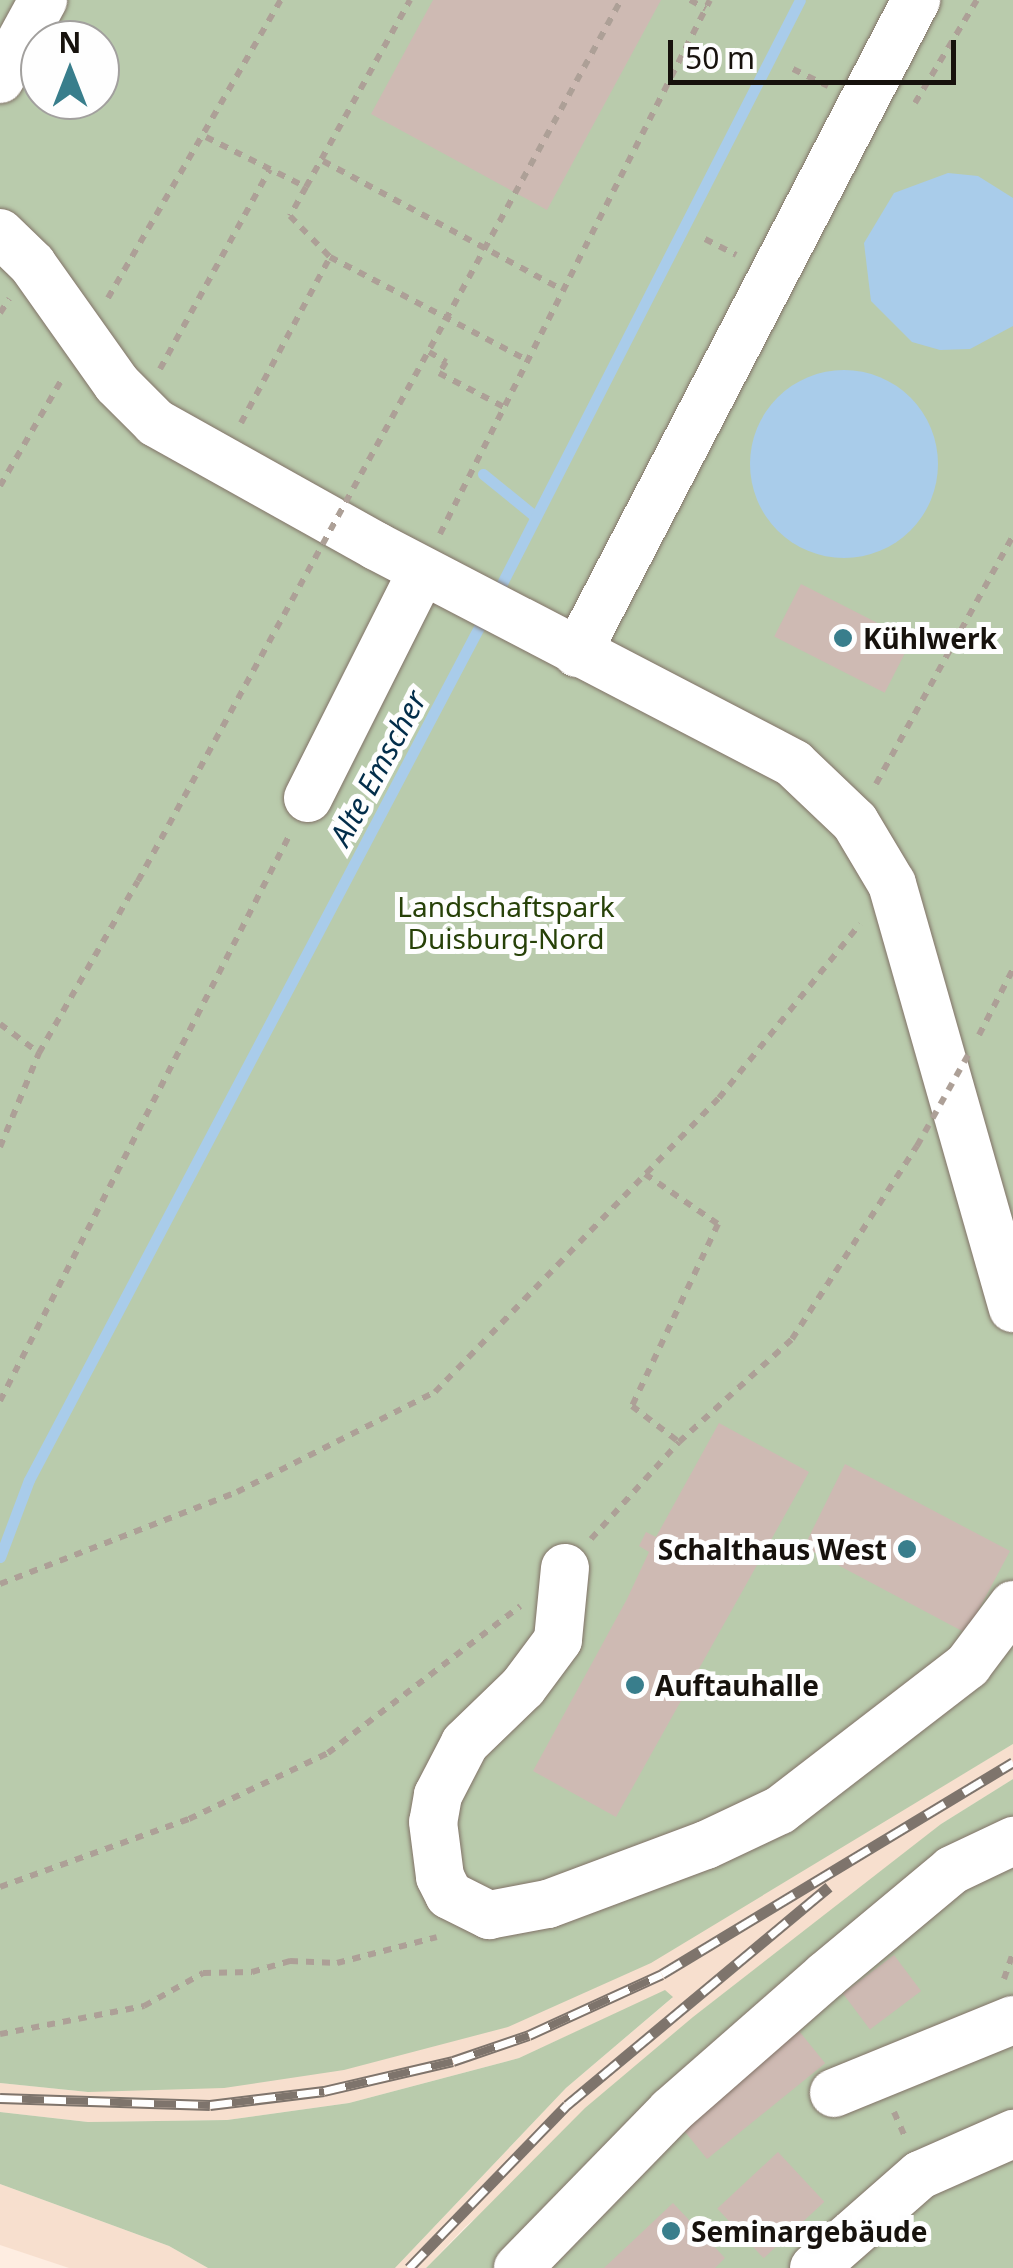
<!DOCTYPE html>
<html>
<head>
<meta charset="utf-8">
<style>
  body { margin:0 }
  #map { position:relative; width:1013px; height:2268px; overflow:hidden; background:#feede1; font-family:"Noto Sans",sans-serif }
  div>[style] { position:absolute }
  .built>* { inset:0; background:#f7dfce }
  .green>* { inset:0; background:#b9cbac }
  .water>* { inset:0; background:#a9ccea }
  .round { border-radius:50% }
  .stream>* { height:11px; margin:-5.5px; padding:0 5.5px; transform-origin:5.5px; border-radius:5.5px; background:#a9ccea }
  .building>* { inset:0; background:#cebab3; transform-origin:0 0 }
  .path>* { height:6px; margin-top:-3px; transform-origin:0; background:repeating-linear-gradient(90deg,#ada097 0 8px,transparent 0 16px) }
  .roads { filter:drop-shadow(0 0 2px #817267) drop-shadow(0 0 2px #817267) }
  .minor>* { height:48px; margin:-24px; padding:0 24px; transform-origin:24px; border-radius:24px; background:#fff }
  .rail>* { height:11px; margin-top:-5.5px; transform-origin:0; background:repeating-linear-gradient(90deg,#fefefe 0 22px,#7e746c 0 44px); box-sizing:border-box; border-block:2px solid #7e746c }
  .path-bridge>* { height:6px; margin-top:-3px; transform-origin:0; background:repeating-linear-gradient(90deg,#ada097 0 8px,transparent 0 16px) }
  .dots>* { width:28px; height:28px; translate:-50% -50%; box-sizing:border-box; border:5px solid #fefefe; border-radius:50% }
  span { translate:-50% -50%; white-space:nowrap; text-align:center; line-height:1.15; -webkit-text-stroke:10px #fefefe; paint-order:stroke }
  .poi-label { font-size:28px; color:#17120d; font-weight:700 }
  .left { translate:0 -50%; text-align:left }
  .right { translate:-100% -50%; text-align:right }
  .park-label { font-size:28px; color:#274108 }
  .water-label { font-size:30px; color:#022d4a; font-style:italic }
  .north { position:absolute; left:20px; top:20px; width:100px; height:100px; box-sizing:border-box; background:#fefefe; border:2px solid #a2a09e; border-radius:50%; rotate:0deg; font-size:28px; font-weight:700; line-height:40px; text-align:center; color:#17120d }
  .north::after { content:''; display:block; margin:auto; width:35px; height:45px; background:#397e8c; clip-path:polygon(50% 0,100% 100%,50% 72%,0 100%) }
  .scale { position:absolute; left:668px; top:40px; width:288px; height:45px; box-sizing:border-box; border:5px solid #17120d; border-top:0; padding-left:12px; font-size:30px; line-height:35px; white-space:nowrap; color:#17120d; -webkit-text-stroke:8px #fefefe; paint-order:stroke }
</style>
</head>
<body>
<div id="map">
  <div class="built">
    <div style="clip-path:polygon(1013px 1744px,1013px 1779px,941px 1824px,465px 2227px,426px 2268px,395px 2268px,566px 2088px,672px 1998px,665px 1991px,519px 2058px,349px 2103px,227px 2120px,88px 2122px,0 2112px,0 2083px,88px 2092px,924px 1797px)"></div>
    <div style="clip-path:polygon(0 2184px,169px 2246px,208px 2268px,69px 2268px,0 2245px)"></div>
  </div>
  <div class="green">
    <div style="clip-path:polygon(evenodd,0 0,1013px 0,1013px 1744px,651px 1963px,508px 2027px,344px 2070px,224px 2088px,88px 2092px,0 2083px,0 0,40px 40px,100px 40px,100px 100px,40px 100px,40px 40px)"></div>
    <div style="clip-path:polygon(1013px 1779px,1013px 2268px,426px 2268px,585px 2108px,693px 2017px,941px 1824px)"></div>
    <div style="clip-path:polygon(665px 1990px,673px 1997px,566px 2088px,395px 2268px,208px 2268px,169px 2246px,0 2184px,0 2112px,88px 2122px,227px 2120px,349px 2103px,519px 2058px)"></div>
  </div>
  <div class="water">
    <div style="clip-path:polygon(948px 173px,978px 176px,1013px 198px,1013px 326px,970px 349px,940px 350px,912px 342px,871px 301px,864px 243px,894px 193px)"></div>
    <div class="round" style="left:750px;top:370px;width:188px;height:188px"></div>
  </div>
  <div class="stream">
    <div style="left:483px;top:474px;width:68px;rotate:39.1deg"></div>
    <div style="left:495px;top:597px;width:670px;rotate:-62.94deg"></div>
    <div style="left:0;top:1557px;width:82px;rotate:-69.4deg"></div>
    <div style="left:29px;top:1480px;width:979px;rotate:-62.18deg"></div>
  </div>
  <div class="building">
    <div style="clip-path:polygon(433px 0,661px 0,547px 210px,371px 114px)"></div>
    <div style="left:801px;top:584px;width:124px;height:59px;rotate:27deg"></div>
    <div style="clip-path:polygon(719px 1423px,809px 1472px,616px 1817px,533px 1771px,627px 1599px,649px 1552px,639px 1546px,646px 1532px,656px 1537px)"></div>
    <div style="clip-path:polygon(845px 1464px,1010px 1551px,970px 1626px,962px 1631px,804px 1547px)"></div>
    <div style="left:894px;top:1955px;width:45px;height:64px;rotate:53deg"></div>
    <div style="left:795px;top:2026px;width:48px;height:152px;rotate:51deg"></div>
    <div style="left:778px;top:2152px;width:68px;height:83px;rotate:47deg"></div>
    <div style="clip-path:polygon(673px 2203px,725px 2258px,715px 2268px,604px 2268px)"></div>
  </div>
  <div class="path">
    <div style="left:690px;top:0;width:18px;rotate:29deg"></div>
    <div style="left:793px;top:69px;width:39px;rotate:26deg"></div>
    <div style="left:915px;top:103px;width:120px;rotate:-59deg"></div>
    <div style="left:206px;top:137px;width:112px;rotate:26.6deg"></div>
    <div style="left:306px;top:187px;width:214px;rotate:-60.9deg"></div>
    <div style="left:323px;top:161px;width:272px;rotate:28.3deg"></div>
    <div style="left:306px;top:187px;width:33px;rotate:119deg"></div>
    <div style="left:290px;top:216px;width:57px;rotate:45.7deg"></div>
    <div style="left:330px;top:257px;width:222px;rotate:27.6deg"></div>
    <div style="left:705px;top:239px;width:35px;rotate:27deg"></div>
    <div style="left:108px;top:298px;width:345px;rotate:-59.9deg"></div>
    <div style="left:0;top:313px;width:17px;rotate:-57deg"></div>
    <div style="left:429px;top:352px;width:20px;rotate:30deg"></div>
    <div style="left:446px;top:362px;width:13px;rotate:122deg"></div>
    <div style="left:439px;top:373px;width:73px;rotate:27.6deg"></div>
    <div style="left:160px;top:369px;width:228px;rotate:-61.2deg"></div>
    <div style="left:241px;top:423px;width:188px;rotate:-61.8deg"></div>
    <div style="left:0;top:486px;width:124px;rotate:-59.9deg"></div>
    <div style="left:440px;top:534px;width:598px;rotate:-63.18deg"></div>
    <div style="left:876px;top:784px;width:283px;rotate:-61.1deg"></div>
    <div style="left:0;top:1024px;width:49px;rotate:36.6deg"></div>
    <div style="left:979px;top:1035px;width:74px;rotate:-62.7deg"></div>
    <div style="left:0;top:1147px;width:102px;rotate:-67.5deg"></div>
    <div style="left:39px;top:1053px;width:198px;rotate:-60.1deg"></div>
    <div style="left:645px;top:1174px;width:88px;rotate:34.4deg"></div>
    <div style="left:718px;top:1224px;width:201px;rotate:115.3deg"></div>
    <div style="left:632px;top:1406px;width:59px;rotate:37.5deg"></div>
    <div style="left:0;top:1401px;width:639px;rotate:-62.91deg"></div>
    <div style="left:591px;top:1539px;width:131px;rotate:-47.8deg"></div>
    <div style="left:679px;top:1442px;width:153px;rotate:-42.3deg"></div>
    <div style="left:792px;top:1339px;width:230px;rotate:-57.1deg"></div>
    <div style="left:0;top:1584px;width:254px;rotate:-21.2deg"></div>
    <div style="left:237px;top:1492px;width:222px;rotate:-26.8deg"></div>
    <div style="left:435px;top:1392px;width:409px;rotate:-46deg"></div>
    <div style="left:719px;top:1098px;width:224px;rotate:-51deg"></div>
    <div style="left:0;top:1887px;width:201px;rotate:-19.8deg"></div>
    <div style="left:189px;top:1819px;width:154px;rotate:-25.4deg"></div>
    <div style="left:328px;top:1753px;width:242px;rotate:-37.4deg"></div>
    <div style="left:1004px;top:1979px;width:28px;rotate:-71deg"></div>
    <div style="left:0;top:2034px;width:147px;rotate:-11deg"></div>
    <div style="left:144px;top:2006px;width:68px;rotate:-29.2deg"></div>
    <div style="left:203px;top:1973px;width:49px;rotate:-1.2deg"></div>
    <div style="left:252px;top:1972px;width:40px;rotate:-16deg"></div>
    <div style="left:290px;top:1961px;width:47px;rotate:2.4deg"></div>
    <div style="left:337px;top:1963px;width:103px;rotate:-14.6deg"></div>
    <div style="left:894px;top:2112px;width:27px;rotate:66deg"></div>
  </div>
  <div class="roads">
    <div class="minor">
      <div style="left:0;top:79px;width:90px;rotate:-61.4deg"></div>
      <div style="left:0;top:233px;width:45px;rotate:44.1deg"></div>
      <div style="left:32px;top:264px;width:147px;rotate:54.7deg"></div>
      <div style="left:117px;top:384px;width:55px;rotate:45deg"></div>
      <div style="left:156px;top:423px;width:252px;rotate:29.2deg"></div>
      <div style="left:376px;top:546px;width:471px;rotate:27.5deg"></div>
      <div style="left:794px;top:764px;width:84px;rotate:43.6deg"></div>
      <div style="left:855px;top:822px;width:72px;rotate:59.2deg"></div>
      <div style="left:892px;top:884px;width:441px;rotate:74.1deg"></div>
      <div style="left:577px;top:653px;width:736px;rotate:-62.56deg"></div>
      <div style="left:308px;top:798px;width:254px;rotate:-63.3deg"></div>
      <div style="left:565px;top:1568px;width:72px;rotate:95.6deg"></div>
      <div style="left:558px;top:1640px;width:59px;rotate:126.7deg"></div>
      <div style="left:523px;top:1687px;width:81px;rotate:136deg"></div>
      <div style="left:465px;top:1743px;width:59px;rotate:117.4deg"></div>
      <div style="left:438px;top:1795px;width:27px;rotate:100deg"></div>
      <div style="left:433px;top:1822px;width:55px;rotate:82.7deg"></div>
      <div style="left:440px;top:1877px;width:20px;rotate:63deg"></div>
      <div style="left:449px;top:1895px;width:45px;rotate:26.6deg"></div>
      <div style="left:489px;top:1915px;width:60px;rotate:-10.6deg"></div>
      <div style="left:548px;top:1904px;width:169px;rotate:-20.5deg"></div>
      <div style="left:706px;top:1845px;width:82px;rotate:-25.3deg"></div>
      <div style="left:780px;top:1810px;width:237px;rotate:-37.6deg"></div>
      <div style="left:968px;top:1665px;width:75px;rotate:-53.1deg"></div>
      <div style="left:834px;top:2093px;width:193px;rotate:-22.2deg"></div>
      <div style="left:518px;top:2268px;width:219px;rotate:-45.7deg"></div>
      <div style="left:671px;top:2111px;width:205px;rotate:-41.2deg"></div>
      <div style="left:825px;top:1976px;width:165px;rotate:-39.8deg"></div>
      <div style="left:952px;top:1870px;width:68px;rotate:-25.4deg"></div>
      <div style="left:814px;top:2268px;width:141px;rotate:-41.3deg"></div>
      <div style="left:920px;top:2175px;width:102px;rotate:-23.8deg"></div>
    </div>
  </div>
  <div class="rail">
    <div style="left:0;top:2098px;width:210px;rotate:1.9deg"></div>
    <div style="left:210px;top:2105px;width:115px;rotate:-7deg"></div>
    <div style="left:324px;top:2091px;width:132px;rotate:-13.1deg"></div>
    <div style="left:453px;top:2061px;width:80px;rotate:-18.9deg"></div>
    <div style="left:529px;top:2035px;width:146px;rotate:-24.6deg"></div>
    <div style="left:662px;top:1974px;width:410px;rotate:-31.1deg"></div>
    <div style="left:409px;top:2268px;width:227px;rotate:-45.9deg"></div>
    <div style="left:567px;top:2105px;width:341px;rotate:-39.8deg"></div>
  </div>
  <div class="path-bridge">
    <div style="left:138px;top:881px;width:1005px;rotate:-61.27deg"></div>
    <div style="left:917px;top:1146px;width:104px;rotate:-60.7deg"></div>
  </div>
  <div class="dots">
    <div style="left:843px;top:638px;background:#397e8c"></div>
    <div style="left:907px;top:1549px;background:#397e8c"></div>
    <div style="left:635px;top:1685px;background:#397e8c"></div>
    <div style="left:671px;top:2231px;background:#397e8c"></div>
  </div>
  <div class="poi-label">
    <span class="left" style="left:863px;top:638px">Kühlwerk</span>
    <span class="right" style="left:887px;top:1549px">Schalthaus West</span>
    <span class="left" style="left:655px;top:1685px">Auftauhalle</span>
    <span class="left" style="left:691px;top:2231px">Seminargebäude</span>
  </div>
  <div class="park-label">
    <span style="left:506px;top:922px">Landschaftspark<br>Duisburg-Nord</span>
  </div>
  <div class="water-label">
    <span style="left:378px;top:768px;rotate:-62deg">Alte Emscher</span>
  </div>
  <div class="north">N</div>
  <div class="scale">50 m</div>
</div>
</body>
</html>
